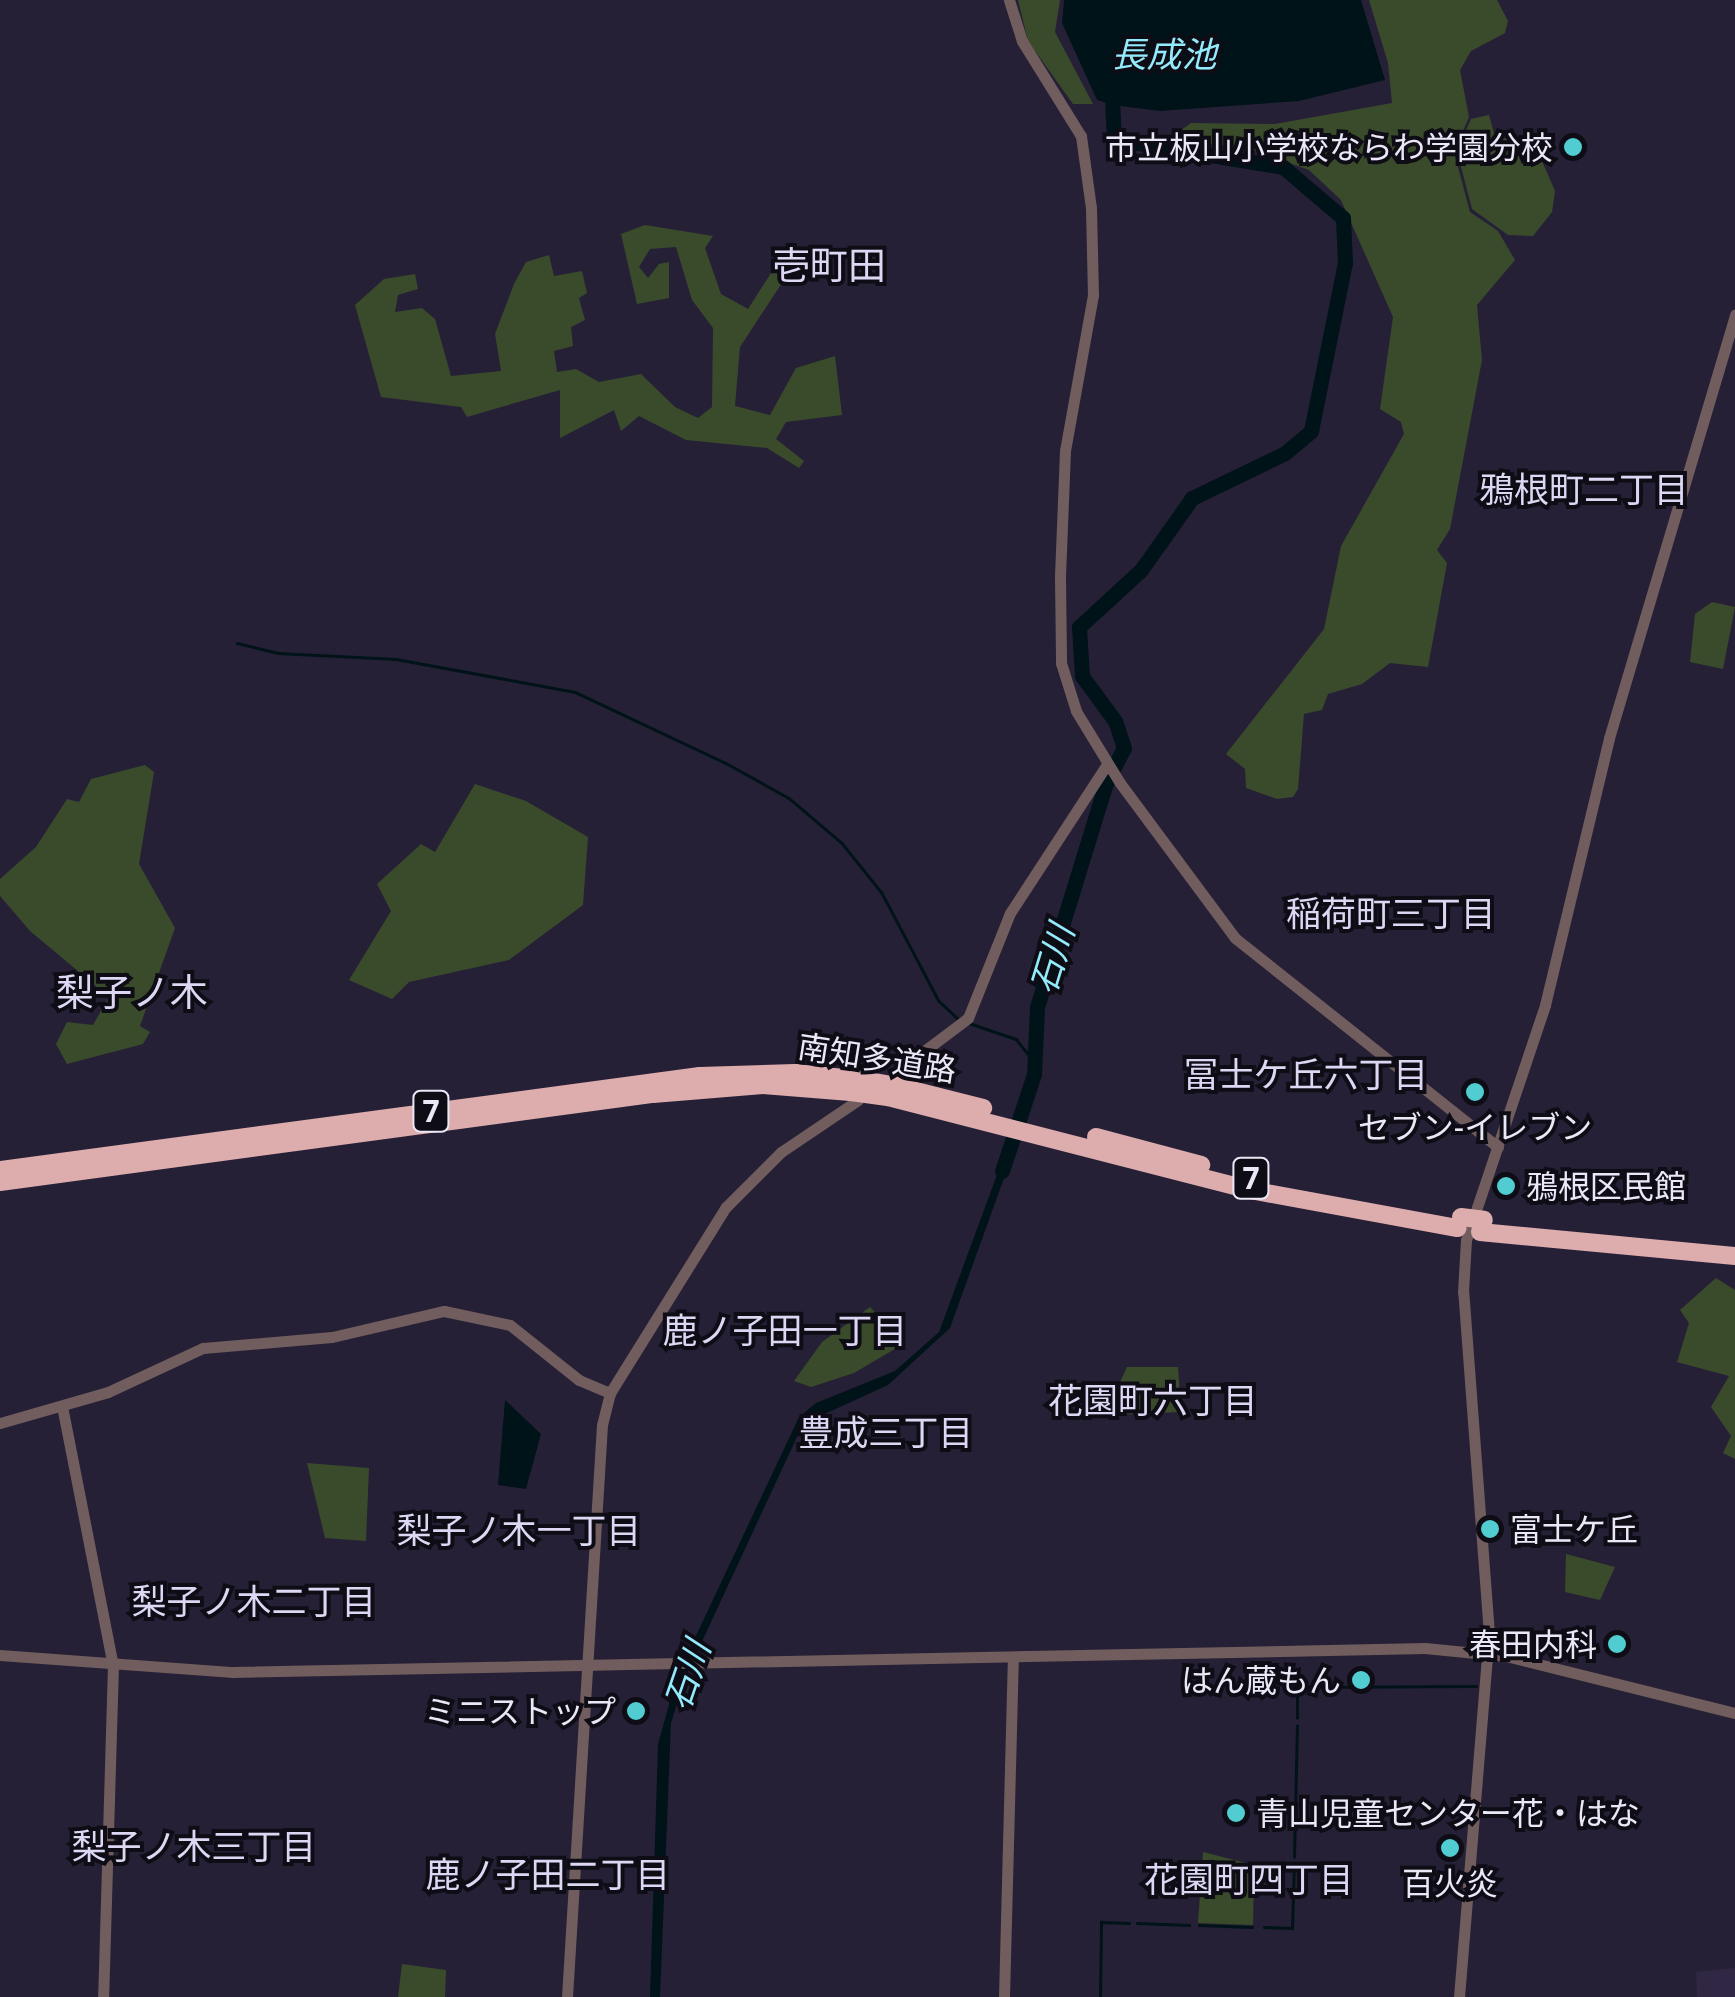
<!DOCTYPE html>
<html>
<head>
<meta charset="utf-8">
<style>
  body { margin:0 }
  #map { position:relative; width:1735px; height:1997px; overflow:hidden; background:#262036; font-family:"Noto Sans","Noto Sans JP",sans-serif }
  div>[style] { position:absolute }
  .built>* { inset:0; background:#2f2743 }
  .green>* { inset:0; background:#394b2b }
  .water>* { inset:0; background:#001318 }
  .stream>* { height:2.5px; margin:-1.25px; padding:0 1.25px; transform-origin:1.25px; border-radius:1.25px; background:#001318 }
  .river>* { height:15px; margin:-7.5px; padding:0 7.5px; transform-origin:7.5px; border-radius:7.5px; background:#001318 }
  .tertiary>* { height:11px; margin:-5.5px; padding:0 5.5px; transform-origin:5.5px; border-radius:5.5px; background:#715d5d }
  .motorway>* { height:18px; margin:-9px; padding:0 9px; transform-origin:9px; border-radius:9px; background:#ddacad }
  .motorway-bridge>* { height:18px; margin:-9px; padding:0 9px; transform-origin:9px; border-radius:9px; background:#ddacad }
  .dots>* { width:28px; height:28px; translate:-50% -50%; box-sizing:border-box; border:5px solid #0e0c15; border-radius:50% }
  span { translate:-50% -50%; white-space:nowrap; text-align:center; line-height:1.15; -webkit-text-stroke:8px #0e0c15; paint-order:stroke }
  .shield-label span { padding:2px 8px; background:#0e0c15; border:2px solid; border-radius:8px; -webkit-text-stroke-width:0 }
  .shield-label { font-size:30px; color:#eae7f6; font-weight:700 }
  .poi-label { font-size:32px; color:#eae7f6 }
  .right { translate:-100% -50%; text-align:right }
  .left { translate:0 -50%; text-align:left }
  .street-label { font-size:32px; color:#eae7f6 }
  .water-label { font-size:35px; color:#92eafa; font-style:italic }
  .neighbourhood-label { font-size:35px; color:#ddd7f4 }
  .quarter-label { font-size:38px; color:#ddd7f4 }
</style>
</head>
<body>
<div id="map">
  <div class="built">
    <div style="clip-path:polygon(1735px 1968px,1735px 1997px,1697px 1997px,1696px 1972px)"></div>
  </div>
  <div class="green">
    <div style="clip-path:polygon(1018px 0,1060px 0,1055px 32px,1093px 104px,1073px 104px,1028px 41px)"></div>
    <div style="clip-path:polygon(1369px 0,1497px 0,1508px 21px,1505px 33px,1471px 51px,1460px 70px,1469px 117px,1454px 152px,1470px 212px,1498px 231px,1515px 260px,1477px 305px,1482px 360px,1450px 529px,1437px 550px,1447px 563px,1428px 667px,1390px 663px,1362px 684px,1328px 694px,1322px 710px,1304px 714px,1298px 789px,1293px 797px,1277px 799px,1246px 788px,1245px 769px,1226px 754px,1324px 629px,1341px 546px,1404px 434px,1401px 422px,1380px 409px,1393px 317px,1341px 200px,1309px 170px,1256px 151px,1172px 137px,1191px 123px,1275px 124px,1392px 103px,1388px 63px)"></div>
    <div style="clip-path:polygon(1489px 115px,1495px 137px,1516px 140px,1542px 161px,1555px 191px,1552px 212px,1533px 236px,1508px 235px,1472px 209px,1457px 151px,1471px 119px)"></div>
    <div style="clip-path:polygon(645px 225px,713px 236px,705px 248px,721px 294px,748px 309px,780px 259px,795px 263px,740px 347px,735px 406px,770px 415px,796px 368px,835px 356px,842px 415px,786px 422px,776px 439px,804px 461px,799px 468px,767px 448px,686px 440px,639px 416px,621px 431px,614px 410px,560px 438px,560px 390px,467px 417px,461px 407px,381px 397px,355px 305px,384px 279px,415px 274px,418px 289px,398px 295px,395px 312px,422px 308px,435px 319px,451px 376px,501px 371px,495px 334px,514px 284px,526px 262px,549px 255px,554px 276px,582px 271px,587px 293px,579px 298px,585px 320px,571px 327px,573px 346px,554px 351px,557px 372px,576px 369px,599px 382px,641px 374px,675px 407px,698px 418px,712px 407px,713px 328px,692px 300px,676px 247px,650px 249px,639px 267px,648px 278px,659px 264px,669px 262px,669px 298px,637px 304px,621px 234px)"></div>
    <div style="clip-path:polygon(1712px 602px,1735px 607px,1723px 669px,1690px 662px,1695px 614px)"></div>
    <div style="clip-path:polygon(145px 765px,154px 772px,139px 864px,175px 928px,140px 1026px,150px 1032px,143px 1044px,67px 1064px,56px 1044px,67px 1022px,93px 1025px,109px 997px,30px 931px,0 896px,0 879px,36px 847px,67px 799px,79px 802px,91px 779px)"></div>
    <div style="clip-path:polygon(475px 784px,526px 801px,588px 837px,583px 905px,509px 960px,409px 982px,392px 999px,349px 980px,391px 911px,377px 884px,421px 844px,435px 852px)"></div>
    <div style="clip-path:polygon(1716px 1278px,1735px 1290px,1735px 1459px,1723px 1453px,1731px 1436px,1711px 1407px,1729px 1376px,1677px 1362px,1689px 1323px,1680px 1310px)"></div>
    <div style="clip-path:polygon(870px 1307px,905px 1343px,854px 1373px,811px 1387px,794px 1381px,822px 1342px)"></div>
    <div style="clip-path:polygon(1127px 1367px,1178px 1367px,1181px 1412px,1111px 1415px,1107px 1410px)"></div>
    <div style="clip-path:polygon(307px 1463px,369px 1468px,366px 1541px,325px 1538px)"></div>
    <div style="clip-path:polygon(1566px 1554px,1615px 1567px,1600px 1600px,1565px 1592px)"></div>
    <div style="clip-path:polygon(1203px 1852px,1254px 1865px,1253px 1925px,1198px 1923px)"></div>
    <div style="clip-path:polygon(402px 1964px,446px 1970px,445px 1997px,398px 1997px)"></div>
  </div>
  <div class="water">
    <div style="clip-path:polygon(1064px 0,1361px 0,1385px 80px,1299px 101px,1160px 111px,1112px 105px,1097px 100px,1062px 23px)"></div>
    <div style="clip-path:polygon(1005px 1153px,1013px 1153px,950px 1328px,888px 1385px,803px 1424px,686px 1676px,671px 1723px,660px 1997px,650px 1997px,658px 1744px,677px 1676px,799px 1417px,816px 1403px,895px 1371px,939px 1332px)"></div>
    <div style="clip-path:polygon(505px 1400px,541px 1434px,526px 1489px,498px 1485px)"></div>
  </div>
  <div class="stream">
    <div style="left:237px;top:643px;width:42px;rotate:13.7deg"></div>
    <div style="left:278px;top:653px;width:118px;rotate:2.9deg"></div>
    <div style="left:396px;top:659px;width:182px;rotate:10.4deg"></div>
    <div style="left:575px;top:692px;width:167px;rotate:25.2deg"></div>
    <div style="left:726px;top:763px;width:72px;rotate:29.1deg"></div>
    <div style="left:789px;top:798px;width:70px;rotate:40.3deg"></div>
    <div style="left:842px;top:843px;width:64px;rotate:51.3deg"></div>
    <div style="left:882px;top:893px;width:122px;rotate:62.2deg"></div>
    <div style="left:939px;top:1001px;width:25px;rotate:43deg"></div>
    <div style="left:969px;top:1023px;width:50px;rotate:18.8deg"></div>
    <div style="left:1016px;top:1039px;width:27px;rotate:51deg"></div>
    <div style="left:1297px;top:1718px;width:31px;rotate:-90deg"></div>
    <div style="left:1297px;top:1687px;width:179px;rotate:-0.3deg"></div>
    <div style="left:1294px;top:1857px;width:131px;rotate:-88.7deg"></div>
    <div style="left:1137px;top:1923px;width:52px;rotate:2.2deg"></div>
    <div style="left:1199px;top:1925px;width:53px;rotate:2.2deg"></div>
    <div style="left:1264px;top:1927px;width:28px;rotate:2deg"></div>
    <div style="left:1292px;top:1928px;width:63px;rotate:-88.2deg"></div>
    <div style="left:1100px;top:1997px;width:75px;rotate:-89.2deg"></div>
    <div style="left:1101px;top:1922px;width:28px;rotate:2deg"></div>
  </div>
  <div class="river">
    <div style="left:1002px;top:1171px;width:102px;rotate:-71.7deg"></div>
    <div style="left:1034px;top:1074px;width:67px;rotate:-87.4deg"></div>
    <div style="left:1037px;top:1007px;width:234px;rotate:-72.9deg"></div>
    <div style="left:1106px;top:783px;width:39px;rotate:-63deg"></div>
    <div style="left:1124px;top:748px;width:28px;rotate:-108deg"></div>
    <div style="left:1115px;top:721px;width:56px;rotate:-126.3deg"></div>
    <div style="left:1082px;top:676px;width:49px;rotate:-93.5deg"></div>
    <div style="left:1079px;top:627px;width:84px;rotate:-42.6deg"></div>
    <div style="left:1141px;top:570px;width:88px;rotate:-54.7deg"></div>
    <div style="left:1192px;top:498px;width:103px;rotate:-25.8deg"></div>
    <div style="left:1285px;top:453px;width:34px;rotate:-40deg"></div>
    <div style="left:1311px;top:431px;width:171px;rotate:-78.6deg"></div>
    <div style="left:1345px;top:263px;width:45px;rotate:-92.5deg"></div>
    <div style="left:1343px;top:218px;width:79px;rotate:-139.6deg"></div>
    <div style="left:1283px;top:167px;width:171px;rotate:-170.6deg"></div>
    <div style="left:1114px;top:139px;width:34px;rotate:-93deg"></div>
  </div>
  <div class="tertiary">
    <div style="left:1009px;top:0;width:43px;rotate:72.4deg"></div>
    <div style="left:1022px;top:41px;width:112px;rotate:58.2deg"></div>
    <div style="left:1081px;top:136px;width:73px;rotate:82.1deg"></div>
    <div style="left:1091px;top:208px;width:87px;rotate:88.7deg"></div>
    <div style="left:1093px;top:295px;width:158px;rotate:100.2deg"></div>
    <div style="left:1065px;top:451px;width:126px;rotate:92.3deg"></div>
    <div style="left:1060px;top:577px;width:86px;rotate:89.3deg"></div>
    <div style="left:1061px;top:663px;width:50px;rotate:72.6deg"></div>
    <div style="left:1076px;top:711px;width:84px;rotate:58.6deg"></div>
    <div style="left:1120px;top:783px;width:193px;rotate:53.4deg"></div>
    <div style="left:1235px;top:938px;width:336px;rotate:38.5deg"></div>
    <div style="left:895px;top:1073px;width:91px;rotate:-37deg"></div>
    <div style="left:968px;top:1018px;width:113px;rotate:-68.2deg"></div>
    <div style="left:1010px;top:913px;width:178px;rotate:-56.9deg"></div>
    <div style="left:62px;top:1406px;width:264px;rotate:78.9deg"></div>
    <div style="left:113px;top:1665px;width:332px;rotate:91.7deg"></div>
    <div style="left:0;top:1423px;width:112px;rotate:-16deg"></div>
    <div style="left:108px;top:1392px;width:105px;rotate:-24.9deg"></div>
    <div style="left:203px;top:1348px;width:129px;rotate:-4.9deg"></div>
    <div style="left:332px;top:1337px;width:115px;rotate:-13.1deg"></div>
    <div style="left:444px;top:1311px;width:67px;rotate:12deg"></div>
    <div style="left:510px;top:1325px;width:88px;rotate:38.6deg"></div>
    <div style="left:579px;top:1380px;width:34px;rotate:23deg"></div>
    <div style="left:0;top:1655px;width:234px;rotate:4.2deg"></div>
    <div style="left:233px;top:1672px;width:1192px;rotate:-1.15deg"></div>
    <div style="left:1425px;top:1648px;width:81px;rotate:5.6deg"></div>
    <div style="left:1506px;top:1656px;width:236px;rotate:14deg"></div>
    <div style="left:567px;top:1997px;width:573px;rotate:-86.5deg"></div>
    <div style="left:602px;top:1425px;width:33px;rotate:-76deg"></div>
    <div style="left:610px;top:1393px;width:219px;rotate:-58.1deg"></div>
    <div style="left:726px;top:1207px;width:78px;rotate:-45deg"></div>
    <div style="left:781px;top:1152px;width:93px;rotate:-34deg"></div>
    <div style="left:1004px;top:1997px;width:340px;rotate:-88.5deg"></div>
    <div style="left:1459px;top:1997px;width:364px;rotate:-85.3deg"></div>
    <div style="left:1489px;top:1634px;width:343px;rotate:-94.3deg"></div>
    <div style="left:1463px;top:1292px;width:52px;rotate:-86.7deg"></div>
    <div style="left:1466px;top:1240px;width:248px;rotate:-71.4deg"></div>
    <div style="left:1545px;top:1005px;width:275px;rotate:-76.5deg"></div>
    <div style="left:1609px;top:738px;width:442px;rotate:-73.4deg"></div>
  </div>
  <div class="motorway">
    <div style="left:896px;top:1086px;width:90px;rotate:14.2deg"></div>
    <div style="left:888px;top:1097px;width:374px;rotate:14.4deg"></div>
    <div style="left:1250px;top:1190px;width:211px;rotate:10.4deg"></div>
    <div style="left:1096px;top:1137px;width:109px;rotate:14.9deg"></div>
    <div style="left:0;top:1170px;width:706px;rotate:-7.65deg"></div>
    <div style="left:700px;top:1076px;width:95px;rotate:-1.8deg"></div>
    <div style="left:795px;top:1073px;width:68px;rotate:5.9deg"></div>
    <div style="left:0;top:1182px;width:659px;rotate:-7.68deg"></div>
    <div style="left:653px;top:1094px;width:110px;rotate:-4.7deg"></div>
    <div style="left:763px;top:1085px;width:88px;rotate:4.5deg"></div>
    <div style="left:1480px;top:1232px;width:256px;rotate:5.4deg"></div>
  </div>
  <div class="motorway-bridge">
    <div style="left:863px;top:1080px;width:34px;rotate:10deg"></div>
    <div style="left:851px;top:1092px;width:37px;rotate:8deg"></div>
    <div style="left:1461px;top:1217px;width:23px;rotate:7deg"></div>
  </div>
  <div class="dots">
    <div style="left:1573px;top:147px;background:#51ccd1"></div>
    <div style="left:1475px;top:1092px;background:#51ccd1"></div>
    <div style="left:1506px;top:1186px;background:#51ccd1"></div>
    <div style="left:1490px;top:1529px;background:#51ccd1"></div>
    <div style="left:1617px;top:1644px;background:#51ccd1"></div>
    <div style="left:1361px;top:1680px;background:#51ccd1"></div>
    <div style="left:636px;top:1711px;background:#51ccd1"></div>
    <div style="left:1236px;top:1813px;background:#51ccd1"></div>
    <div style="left:1450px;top:1848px;background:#51ccd1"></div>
  </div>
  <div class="shield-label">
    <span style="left:431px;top:1111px">7</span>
    <span style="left:1251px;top:1178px">7</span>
  </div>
  <div class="poi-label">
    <span class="right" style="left:1553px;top:147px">市立板山小学校ならわ学園分校</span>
    <span style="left:1475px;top:1127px">セブン-イレブン</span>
    <span class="left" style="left:1526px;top:1186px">鴉根区民館</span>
    <span class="left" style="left:1510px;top:1529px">富士ケ丘</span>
    <span class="right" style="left:1597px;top:1644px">春田内科</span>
    <span class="right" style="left:1341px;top:1680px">はん蔵もん</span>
    <span class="right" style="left:616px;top:1711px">ミニストップ</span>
    <span class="left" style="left:1256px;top:1813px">青山児童センター花・はな</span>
    <span style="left:1450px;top:1883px">百火炎</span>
  </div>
  <div class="street-label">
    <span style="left:877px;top:1058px;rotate:9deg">南知多道路</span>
  </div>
  <div class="water-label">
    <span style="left:1164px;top:54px">長成池</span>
    <span style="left:1052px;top:959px;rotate:-73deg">石川</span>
    <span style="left:687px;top:1675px;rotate:-71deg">石川</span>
  </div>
  <div class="neighbourhood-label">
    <span style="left:1584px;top:489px">鴉根町二丁目</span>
    <span style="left:1391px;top:913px">稲荷町三丁目</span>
    <span style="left:1306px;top:1074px">冨士ケ丘六丁目</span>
    <span style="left:785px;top:1330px">鹿ノ子田一丁目</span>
    <span style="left:1153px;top:1400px">花園町六丁目</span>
    <span style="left:886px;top:1432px">豊成三丁目</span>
    <span style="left:519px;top:1530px">梨子ノ木一丁目</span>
    <span style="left:254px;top:1601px">梨子ノ木二丁目</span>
    <span style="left:194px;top:1846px">梨子ノ木三丁目</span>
    <span style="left:548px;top:1874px">鹿ノ子田二丁目</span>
    <span style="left:1249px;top:1879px">花園町四丁目</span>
  </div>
  <div class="quarter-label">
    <span style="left:829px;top:265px">壱町田</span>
    <span style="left:132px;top:992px">梨子ノ木</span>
  </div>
</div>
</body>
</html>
